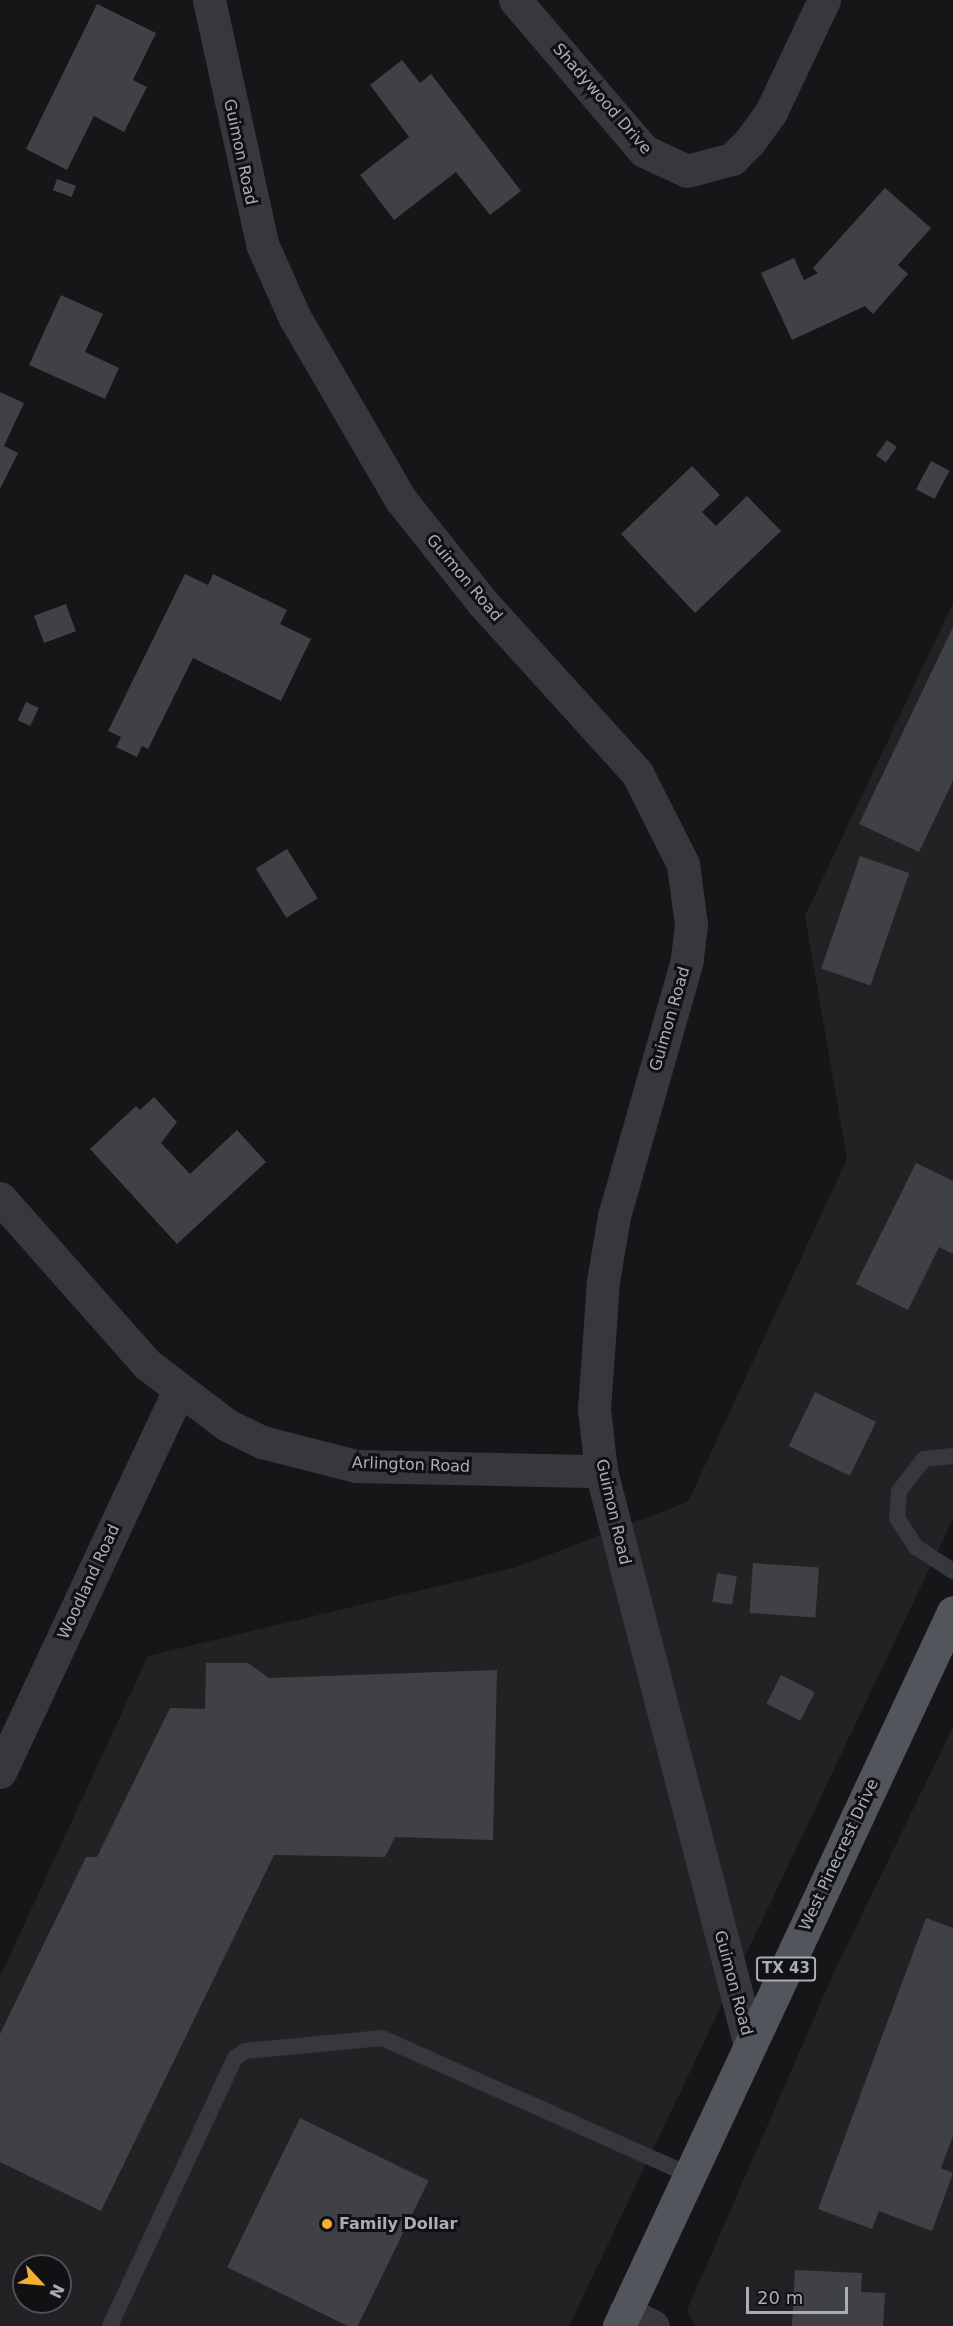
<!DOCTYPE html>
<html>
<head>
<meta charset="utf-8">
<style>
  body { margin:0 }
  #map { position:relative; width:953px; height:2326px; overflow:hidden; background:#161618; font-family:"DejaVu Sans",sans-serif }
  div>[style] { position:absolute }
  .built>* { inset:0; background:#222225 }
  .building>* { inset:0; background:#404145; transform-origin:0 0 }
  .lane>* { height:16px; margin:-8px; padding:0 8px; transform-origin:8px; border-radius:8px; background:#37383d }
  .street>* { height:33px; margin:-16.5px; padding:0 16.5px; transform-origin:16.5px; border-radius:16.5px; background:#37383d }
  .primary>* { height:33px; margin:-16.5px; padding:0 16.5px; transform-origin:16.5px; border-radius:16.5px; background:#53555c }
  .dots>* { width:16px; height:16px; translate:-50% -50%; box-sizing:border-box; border:3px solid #111113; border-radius:50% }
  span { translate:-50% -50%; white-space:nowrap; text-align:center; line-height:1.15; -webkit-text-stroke:6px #111113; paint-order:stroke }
  .shield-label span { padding:2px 4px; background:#111113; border:2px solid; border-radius:4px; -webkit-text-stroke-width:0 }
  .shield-label { font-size:15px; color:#a8adb8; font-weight:700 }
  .street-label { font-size:16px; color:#a8adb8 }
  .poi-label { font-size:16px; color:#a8adb8; font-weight:700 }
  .left { translate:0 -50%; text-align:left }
  .north { position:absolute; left:12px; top:2254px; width:60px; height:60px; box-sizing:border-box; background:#111113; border:2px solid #4d4f55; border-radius:50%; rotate:116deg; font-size:16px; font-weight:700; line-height:24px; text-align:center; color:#a8adb8 }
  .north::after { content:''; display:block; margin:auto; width:21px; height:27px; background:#f2b134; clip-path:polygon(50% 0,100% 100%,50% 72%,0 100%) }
  .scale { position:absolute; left:746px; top:2287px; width:102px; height:27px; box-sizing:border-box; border:3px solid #a8adb8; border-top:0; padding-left:8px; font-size:18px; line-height:21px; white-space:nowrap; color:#a8adb8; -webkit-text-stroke:4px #111113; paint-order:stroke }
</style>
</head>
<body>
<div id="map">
  <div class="built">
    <div style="clip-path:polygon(evenodd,953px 603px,953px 1519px,569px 2326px,0 2326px,0 1977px,148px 1656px,517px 1567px,688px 1502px,847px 1159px,805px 916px,953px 603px,24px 2266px,60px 2266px,60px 2302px,24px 2302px,24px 2266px)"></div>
    <div style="clip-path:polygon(953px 1727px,953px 2326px,695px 2326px,687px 2310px,835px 1970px)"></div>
  </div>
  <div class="building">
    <div style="clip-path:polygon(97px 4px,156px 33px,133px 80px,147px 87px,124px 132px,94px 116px,67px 170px,26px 149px)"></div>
    <div style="clip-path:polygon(402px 60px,420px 83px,431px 74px,521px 191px,490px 215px,456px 172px,394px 220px,360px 175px,409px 137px,370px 85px)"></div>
    <div style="left:57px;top:179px;width:20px;height:12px;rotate:20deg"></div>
    <div style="clip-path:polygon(885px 188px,931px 228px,898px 265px,908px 274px,873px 314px,865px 306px,792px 340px,761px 273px,794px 258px,804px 280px,818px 273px,813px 268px)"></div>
    <div style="clip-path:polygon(61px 295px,103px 314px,85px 352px,119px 368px,105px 399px,29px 365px)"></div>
    <div style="clip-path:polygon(0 392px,24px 403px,4px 446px,18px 453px,0 489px)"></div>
    <div style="left:887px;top:440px;width:12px;height:19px;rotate:35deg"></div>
    <div style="left:931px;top:461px;width:21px;height:32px;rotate:28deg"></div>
    <div style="clip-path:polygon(692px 466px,720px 495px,702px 512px,716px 526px,747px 496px,781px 531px,695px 613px,621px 534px)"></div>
    <div style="clip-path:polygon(185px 574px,208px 585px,213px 574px,287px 610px,280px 624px,311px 639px,281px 701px,193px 658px,148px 749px,142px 746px,137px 757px,116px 747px,121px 737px,108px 731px)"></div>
    <div style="left:66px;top:604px;width:29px;height:34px;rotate:70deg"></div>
    <div style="clip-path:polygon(953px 627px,953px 781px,919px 852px,859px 824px)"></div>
    <div style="left:26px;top:702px;width:14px;height:20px;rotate:25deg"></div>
    <div style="left:287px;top:849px;width:58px;height:37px;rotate:58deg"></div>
    <div style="left:860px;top:856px;width:52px;height:119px;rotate:19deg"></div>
    <div style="clip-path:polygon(154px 1097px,177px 1122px,161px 1143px,190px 1174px,237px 1130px,266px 1162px,177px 1244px,90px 1149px,136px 1106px,140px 1110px)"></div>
    <div style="clip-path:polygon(916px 1163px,953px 1181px,953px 1254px,939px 1247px,908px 1310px,856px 1284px)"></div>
    <div style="left:815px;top:1392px;width:68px;height:60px;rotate:26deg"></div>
    <div style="left:753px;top:1563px;width:66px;height:50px;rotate:4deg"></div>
    <div style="left:717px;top:1573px;width:20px;height:29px;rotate:9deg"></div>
    <div style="clip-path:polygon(206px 1663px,248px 1663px,269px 1678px,497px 1670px,493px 1840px,395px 1837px,385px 1857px,274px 1855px,101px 2211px,0 2162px,0 2034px,86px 1857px,97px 1857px,170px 1708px,205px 1709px)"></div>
    <div style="left:781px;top:1675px;width:38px;height:32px;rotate:27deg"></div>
    <div style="clip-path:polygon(926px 1918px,953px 1928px,953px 2136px,941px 2168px,953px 2173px,932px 2231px,879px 2211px,872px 2229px,818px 2209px)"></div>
    <div style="left:300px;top:2118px;width:143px;height:166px;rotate:26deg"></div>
    <div style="clip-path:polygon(795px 2270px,862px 2273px,861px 2292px,885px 2293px,883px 2326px,792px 2326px)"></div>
  </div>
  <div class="lane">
    <div style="left:953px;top:1456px;width:29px;rotate:174deg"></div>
    <div style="left:924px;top:1459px;width:41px;rotate:128deg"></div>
    <div style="left:899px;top:1491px;width:27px;rotate:94deg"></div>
    <div style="left:897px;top:1518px;width:35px;rotate:57deg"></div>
    <div style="left:916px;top:1547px;width:44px;rotate:33deg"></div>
    <div style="left:110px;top:2326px;width:296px;rotate:-65deg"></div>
    <div style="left:235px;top:2058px;width:12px;rotate:-35deg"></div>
    <div style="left:245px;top:2051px;width:138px;rotate:-5.4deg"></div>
    <div style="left:382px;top:2038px;width:336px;rotate:24deg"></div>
  </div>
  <div class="street">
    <div style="left:209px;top:0;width:250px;rotate:77.7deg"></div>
    <div style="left:262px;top:244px;width:81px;rotate:66deg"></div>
    <div style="left:295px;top:318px;width:211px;rotate:59.8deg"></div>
    <div style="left:401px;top:500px;width:130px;rotate:51.5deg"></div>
    <div style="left:482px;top:602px;width:231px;rotate:47.8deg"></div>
    <div style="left:637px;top:773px;width:102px;rotate:63.2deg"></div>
    <div style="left:683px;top:864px;width:62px;rotate:82.5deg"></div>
    <div style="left:691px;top:925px;width:35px;rotate:97deg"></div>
    <div style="left:687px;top:960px;width:266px;rotate:105.9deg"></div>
    <div style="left:614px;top:1216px;width:66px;rotate:99.6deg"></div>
    <div style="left:603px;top:1281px;width:128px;rotate:94deg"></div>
    <div style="left:594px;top:1409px;width:62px;rotate:83.6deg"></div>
    <div style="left:601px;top:1471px;width:594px;rotate:75.47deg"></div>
    <div style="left:515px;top:0;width:199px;rotate:49.5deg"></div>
    <div style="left:644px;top:151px;width:47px;rotate:24.9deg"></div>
    <div style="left:687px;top:171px;width:47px;rotate:-14.9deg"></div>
    <div style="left:732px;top:159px;width:25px;rotate:-45deg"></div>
    <div style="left:750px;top:141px;width:36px;rotate:-54deg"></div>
    <div style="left:771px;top:112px;width:124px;rotate:-64.7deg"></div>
    <div style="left:0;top:1198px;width:223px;rotate:48.5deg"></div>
    <div style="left:148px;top:1365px;width:99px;rotate:37.2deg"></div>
    <div style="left:227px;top:1425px;width:39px;rotate:26deg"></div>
    <div style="left:262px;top:1442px;width:97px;rotate:14.3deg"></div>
    <div style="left:356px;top:1466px;width:245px;rotate:1.2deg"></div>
    <div style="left:0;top:1772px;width:420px;rotate:-64.9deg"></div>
    <div style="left:625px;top:2312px;width:31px;rotate:27deg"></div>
  </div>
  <div class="primary">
    <div style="left:619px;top:2326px;width:788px;rotate:-64.93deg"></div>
  </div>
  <div class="dots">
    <div style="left:327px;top:2224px;background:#f2b134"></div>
  </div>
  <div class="shield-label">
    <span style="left:786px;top:1969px">TX 43</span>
  </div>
  <div class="street-label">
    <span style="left:602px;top:99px;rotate:49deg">Shadywood Drive</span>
    <span style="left:240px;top:152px;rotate:78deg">Guimon Road</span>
    <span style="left:464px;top:578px;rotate:50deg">Guimon Road</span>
    <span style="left:670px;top:1019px;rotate:-74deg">Guimon Road</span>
    <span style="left:411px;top:1465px;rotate:2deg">Arlington Road</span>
    <span style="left:613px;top:1512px;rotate:77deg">Guimon Road</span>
    <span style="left:89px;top:1582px;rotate:-65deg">Woodland Road</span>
    <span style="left:839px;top:1855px;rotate:-65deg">West Pinecrest Drive</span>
    <span style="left:733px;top:1983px;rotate:75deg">Guimon Road</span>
  </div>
  <div class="poi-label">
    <span class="left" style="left:339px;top:2224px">Family Dollar</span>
  </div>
  <div class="north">N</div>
  <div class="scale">20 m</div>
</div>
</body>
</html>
